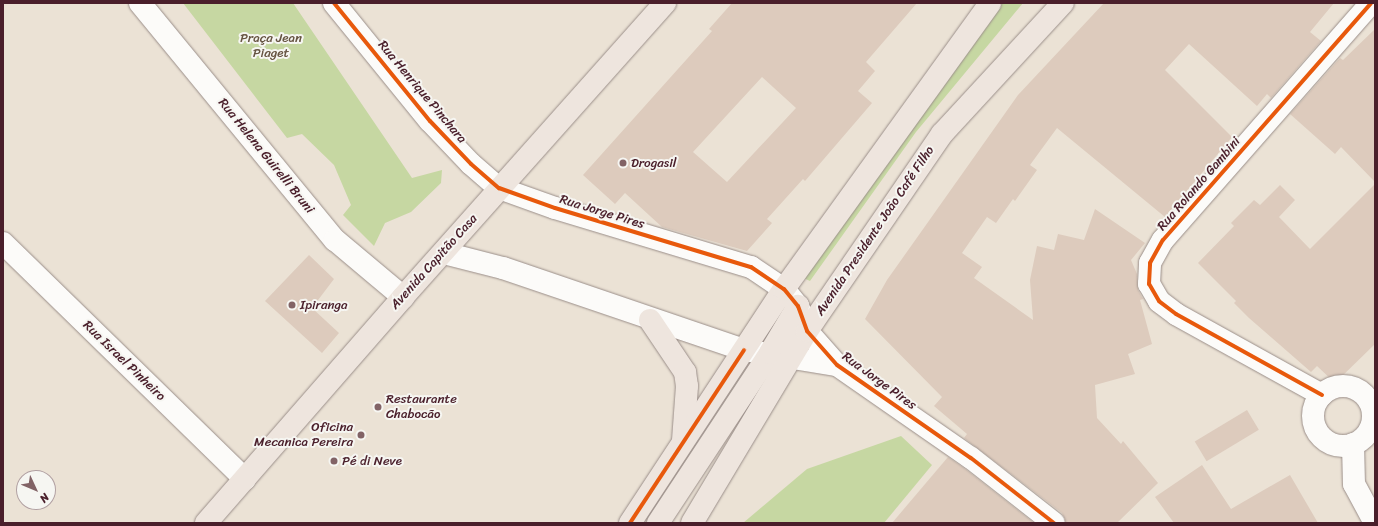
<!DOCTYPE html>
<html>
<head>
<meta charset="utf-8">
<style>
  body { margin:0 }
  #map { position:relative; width:1378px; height:526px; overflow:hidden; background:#ebe2d5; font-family:Sriracha,sans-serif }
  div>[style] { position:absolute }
  .green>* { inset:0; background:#c6d7a2 }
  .building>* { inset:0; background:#ddcbbd; transform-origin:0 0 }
  .roads { filter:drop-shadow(0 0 1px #9a8e89) drop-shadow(0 0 1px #9a8e89) }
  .minor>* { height:22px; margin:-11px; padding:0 11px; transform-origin:11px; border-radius:11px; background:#fcfbf9 }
  .minor>.ring { margin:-11px; padding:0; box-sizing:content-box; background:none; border:22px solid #fcfbf9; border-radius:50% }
  .major>* { height:22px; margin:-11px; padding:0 11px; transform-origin:11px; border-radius:11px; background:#eee5de }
  .cycleway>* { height:4px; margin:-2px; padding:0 2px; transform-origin:2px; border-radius:2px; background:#e8590c }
  .dots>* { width:11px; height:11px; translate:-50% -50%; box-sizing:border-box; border:2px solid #f6f6f2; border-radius:50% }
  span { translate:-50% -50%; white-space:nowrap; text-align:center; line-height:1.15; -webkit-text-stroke:4px #f6f6f2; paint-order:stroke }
  .park-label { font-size:13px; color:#665442 }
  .street-label { font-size:13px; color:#4a1f2b }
  .poi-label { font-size:13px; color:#4a1f2b }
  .left { translate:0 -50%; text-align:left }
  .right { translate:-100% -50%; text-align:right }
  .frame { position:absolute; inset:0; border:4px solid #4a1f2b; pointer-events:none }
  .north { position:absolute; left:16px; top:470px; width:40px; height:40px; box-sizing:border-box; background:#f6f6f2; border:1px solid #b1a0a2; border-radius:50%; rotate:134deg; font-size:11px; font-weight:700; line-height:16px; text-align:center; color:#4a1f2b }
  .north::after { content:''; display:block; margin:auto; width:14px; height:18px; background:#826366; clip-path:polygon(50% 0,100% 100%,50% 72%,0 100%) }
</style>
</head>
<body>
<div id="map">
  <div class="green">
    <div style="clip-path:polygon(183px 3px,293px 3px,412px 178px,442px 170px,441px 183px,411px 212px,385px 223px,374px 246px,343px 215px,351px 205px,334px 165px,302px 134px,287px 138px)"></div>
    <div style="clip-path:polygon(997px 3px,1023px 3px,916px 132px,810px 281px,799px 276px)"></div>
    <div style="clip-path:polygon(901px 436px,932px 465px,884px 523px,743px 523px,807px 469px)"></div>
  </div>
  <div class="building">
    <div style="clip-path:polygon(evenodd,732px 3px,917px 3px,866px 62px,875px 71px,858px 91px,872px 103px,805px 181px,803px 179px,767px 219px,772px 223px,747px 251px,662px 227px,625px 193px,615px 204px,583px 175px,712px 31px,709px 29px,732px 3px,762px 77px,796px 108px,727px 182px,693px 152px,762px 77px)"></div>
    <div style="clip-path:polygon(1104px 3px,1334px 3px,1310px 32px,1321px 41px,1271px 98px,1267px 94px,1257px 106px,1189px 44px,1165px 70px,1232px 137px,1165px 217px,1057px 128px,1030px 165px,1037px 170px,1015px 201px,1013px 199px,996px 223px,987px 217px,962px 253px,982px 267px,974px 278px,1033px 320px,1030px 280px,1037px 246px,1054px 250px,1058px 234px,1084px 240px,1095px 209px,1145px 243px,1131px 260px,1137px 274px,1138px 290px,1143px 299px,1140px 300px,1152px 344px,1128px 354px,1135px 374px,1095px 385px,1097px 418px,1121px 444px,1123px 441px,1158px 483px,1117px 523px,1066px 523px,1062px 513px,964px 438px,967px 434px,934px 406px,942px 397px,865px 319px,887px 280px,1018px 95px)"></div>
    <div style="clip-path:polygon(1375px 29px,1375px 182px,1341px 147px,1335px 154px,1290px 114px,1340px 58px,1343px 60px)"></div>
    <div style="clip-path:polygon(1375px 184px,1375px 344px,1335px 383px,1317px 366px,1311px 372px,1249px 318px,1234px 303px,1236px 301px,1198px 263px,1234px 226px,1231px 223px,1254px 200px,1260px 205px,1280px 185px,1295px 200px,1279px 217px,1310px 249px)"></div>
    <div style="clip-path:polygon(309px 255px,334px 279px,312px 308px,339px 333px,322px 353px,265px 301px)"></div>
    <div style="left:1247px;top:410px;width:23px;height:61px;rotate:59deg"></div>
    <div style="clip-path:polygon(948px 457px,964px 468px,1034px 523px,892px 523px)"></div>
    <div style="clip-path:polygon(1202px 465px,1231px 509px,1290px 475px,1318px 523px,1174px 523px,1155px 497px)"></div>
  </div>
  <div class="roads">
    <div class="minor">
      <div style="left:140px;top:3px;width:307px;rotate:50.6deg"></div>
      <div style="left:335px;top:240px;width:89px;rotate:40deg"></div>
      <div style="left:334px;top:3px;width:152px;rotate:50.9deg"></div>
      <div style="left:430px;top:121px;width:59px;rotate:46.4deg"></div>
      <div style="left:471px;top:164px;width:37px;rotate:41deg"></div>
      <div style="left:499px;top:188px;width:59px;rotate:19.7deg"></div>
      <div style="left:555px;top:208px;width:205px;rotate:16.8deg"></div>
      <div style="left:751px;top:267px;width:40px;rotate:34deg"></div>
      <div style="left:784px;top:289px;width:22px;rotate:51deg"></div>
      <div style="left:798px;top:306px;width:27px;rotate:70deg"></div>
      <div style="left:807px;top:331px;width:45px;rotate:48.6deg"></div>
      <div style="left:837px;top:365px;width:163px;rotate:34.8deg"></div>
      <div style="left:971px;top:458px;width:105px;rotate:38.1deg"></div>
      <div style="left:3px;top:243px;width:338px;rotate:44.3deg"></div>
      <div style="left:444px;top:253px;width:61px;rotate:14.3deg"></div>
      <div style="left:503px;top:268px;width:255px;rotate:18.8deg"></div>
      <div style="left:744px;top:350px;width:94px;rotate:9.2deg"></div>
      <div class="ring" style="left:1313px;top:386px;width:38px;height:38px"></div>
      <div style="left:1322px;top:395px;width:167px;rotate:-151deg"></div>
      <div style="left:1176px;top:314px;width:21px;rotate:-143deg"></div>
      <div style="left:1159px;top:301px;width:20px;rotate:-120deg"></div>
      <div style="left:1149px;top:284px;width:21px;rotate:-87deg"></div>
      <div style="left:1150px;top:263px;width:26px;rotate:-61deg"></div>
      <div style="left:1163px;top:240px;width:315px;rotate:-48.7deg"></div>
      <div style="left:1353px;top:444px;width:40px;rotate:88.6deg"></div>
      <div style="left:1354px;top:484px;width:44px;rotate:61.7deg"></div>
    </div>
    <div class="major">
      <div style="left:650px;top:320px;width:63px;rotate:56.1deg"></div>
      <div style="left:685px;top:372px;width:14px;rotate:82deg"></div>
      <div style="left:687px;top:386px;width:55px;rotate:94.2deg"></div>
      <div style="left:206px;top:523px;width:300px;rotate:-48.9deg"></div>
      <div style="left:403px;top:297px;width:394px;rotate:-48.3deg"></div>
      <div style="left:630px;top:523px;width:280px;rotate:-56.7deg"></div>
      <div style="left:784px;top:289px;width:352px;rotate:-54.2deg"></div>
      <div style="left:658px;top:523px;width:204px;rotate:-56.6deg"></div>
      <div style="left:770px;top:353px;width:55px;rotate:-59.2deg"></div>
      <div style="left:692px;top:523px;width:224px;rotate:-59.1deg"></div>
      <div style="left:807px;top:331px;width:239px;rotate:-55.6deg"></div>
      <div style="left:942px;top:134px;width:178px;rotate:-47.3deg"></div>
    </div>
  </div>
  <div class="cycleway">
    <div style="left:334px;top:3px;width:152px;rotate:50.9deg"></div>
    <div style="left:430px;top:121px;width:59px;rotate:46.4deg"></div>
    <div style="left:471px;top:164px;width:37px;rotate:41deg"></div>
    <div style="left:499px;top:188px;width:59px;rotate:19.7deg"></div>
    <div style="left:555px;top:208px;width:205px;rotate:16.8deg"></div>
    <div style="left:751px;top:267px;width:40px;rotate:34deg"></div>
    <div style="left:784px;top:289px;width:22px;rotate:51deg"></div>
    <div style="left:798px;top:306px;width:27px;rotate:70deg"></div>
    <div style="left:807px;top:331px;width:45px;rotate:48.6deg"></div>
    <div style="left:837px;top:365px;width:163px;rotate:34.8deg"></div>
    <div style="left:971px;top:458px;width:105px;rotate:38.1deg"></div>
    <div style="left:1322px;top:395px;width:167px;rotate:-151deg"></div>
    <div style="left:1176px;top:314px;width:21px;rotate:-143deg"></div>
    <div style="left:1159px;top:301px;width:20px;rotate:-120deg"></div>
    <div style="left:1149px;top:284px;width:21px;rotate:-87deg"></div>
    <div style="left:1150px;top:263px;width:26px;rotate:-61deg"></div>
    <div style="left:1163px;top:240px;width:315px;rotate:-48.7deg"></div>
    <div style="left:630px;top:523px;width:207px;rotate:-56.6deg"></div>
  </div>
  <div class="dots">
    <div style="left:623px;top:163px;background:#826366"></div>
    <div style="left:292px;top:305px;background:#826366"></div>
    <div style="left:378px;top:407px;background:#826366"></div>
    <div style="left:361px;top:435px;background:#826366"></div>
    <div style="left:334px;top:461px;background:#826366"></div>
  </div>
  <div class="park-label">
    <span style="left:271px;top:46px">Praça Jean<br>Piaget</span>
  </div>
  <div class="street-label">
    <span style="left:422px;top:92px;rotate:50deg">Rua Henrique Pinchara</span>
    <span style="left:266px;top:156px;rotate:51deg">Rua Helena Guirelli Bruni</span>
    <span style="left:1199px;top:184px;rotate:-49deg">Rua Rolando Gambini</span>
    <span style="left:602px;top:212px;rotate:17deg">Rua Jorge Pires</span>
    <span style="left:875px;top:231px;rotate:-56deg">Avenida Presidente João Café Filho</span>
    <span style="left:434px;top:262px;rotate:-48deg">Avenida Capitão Casa</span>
    <span style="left:124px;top:361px;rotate:44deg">Rua Israel Pinheiro</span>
    <span style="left:879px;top:381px;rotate:36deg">Rua Jorge Pires</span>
  </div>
  <div class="poi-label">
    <span class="left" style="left:631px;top:163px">Drogasil</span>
    <span class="left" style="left:300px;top:305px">Ipiranga</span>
    <span class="left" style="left:386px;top:407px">Restaurante<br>Chabocão</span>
    <span class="right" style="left:353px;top:435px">Oficina<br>Mecanica Pereira</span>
    <span class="left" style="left:342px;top:461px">Pé di Neve</span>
  </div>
  <div class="frame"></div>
  <div class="north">N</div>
</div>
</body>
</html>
